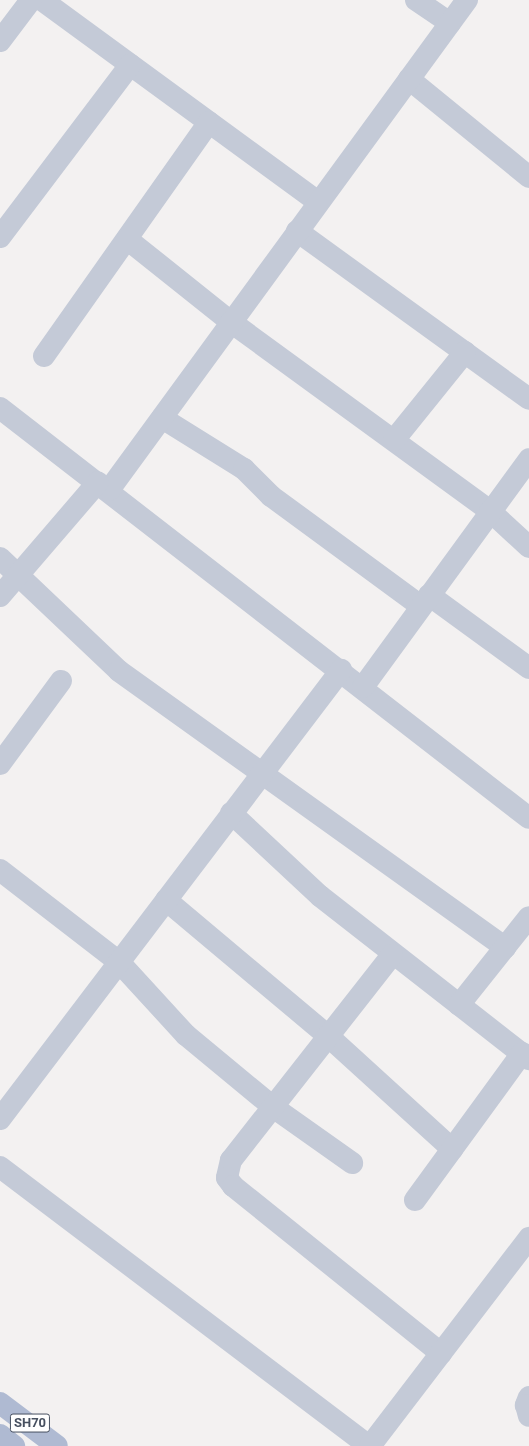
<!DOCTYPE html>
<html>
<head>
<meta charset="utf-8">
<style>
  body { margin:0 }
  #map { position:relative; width:529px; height:1446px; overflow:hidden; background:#f3f1f1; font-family:Roboto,sans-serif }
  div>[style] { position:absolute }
  .street>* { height:22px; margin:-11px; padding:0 11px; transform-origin:11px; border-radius:11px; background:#c4cad7 }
  .primary>* { height:22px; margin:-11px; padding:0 11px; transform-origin:11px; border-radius:11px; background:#afbad2 }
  span { translate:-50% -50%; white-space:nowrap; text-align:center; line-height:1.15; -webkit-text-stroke:3px #fff; paint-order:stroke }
  .shield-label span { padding:1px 3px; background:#fff; border:1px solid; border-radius:3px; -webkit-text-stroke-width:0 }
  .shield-label { font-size:13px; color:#475060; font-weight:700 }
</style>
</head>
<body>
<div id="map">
  <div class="street">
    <div style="left:42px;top:0;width:342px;rotate:36.2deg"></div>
    <div style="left:416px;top:0;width:41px;rotate:34.1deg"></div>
    <div style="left:0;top:41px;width:51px;rotate:-52.9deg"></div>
    <div style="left:409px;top:79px;width:155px;rotate:39.2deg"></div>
    <div style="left:297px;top:231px;width:286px;rotate:35.9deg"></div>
    <div style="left:0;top:237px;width:216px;rotate:-52.9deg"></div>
    <div style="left:127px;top:239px;width:133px;rotate:38.6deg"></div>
    <div style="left:231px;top:322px;width:321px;rotate:36.1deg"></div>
    <div style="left:490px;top:511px;width:53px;rotate:42.7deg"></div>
    <div style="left:44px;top:356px;width:286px;rotate:-54.8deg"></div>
    <div style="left:0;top:408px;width:669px;rotate:37.78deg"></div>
    <div style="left:162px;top:418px;width:97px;rotate:31.9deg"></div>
    <div style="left:244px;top:469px;width:38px;rotate:45deg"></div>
    <div style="left:271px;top:496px;width:186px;rotate:36.3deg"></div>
    <div style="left:394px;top:440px;width:113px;rotate:-51.1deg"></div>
    <div style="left:109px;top:490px;width:607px;rotate:-53.85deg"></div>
    <div style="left:0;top:558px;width:164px;rotate:43.5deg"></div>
    <div style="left:119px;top:671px;width:475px;rotate:35.6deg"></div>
    <div style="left:429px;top:595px;width:124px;rotate:36.1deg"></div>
    <div style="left:0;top:596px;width:150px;rotate:-49.3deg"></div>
    <div style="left:363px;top:687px;width:282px;rotate:-53.9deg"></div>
    <div style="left:0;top:764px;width:103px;rotate:-53.7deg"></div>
    <div style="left:231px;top:813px;width:122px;rotate:43deg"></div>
    <div style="left:320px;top:896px;width:265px;rotate:38deg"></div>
    <div style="left:0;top:870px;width:150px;rotate:37.7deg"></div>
    <div style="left:119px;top:962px;width:99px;rotate:47.5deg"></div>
    <div style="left:186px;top:1035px;width:113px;rotate:39.6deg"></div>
    <div style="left:273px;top:1107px;width:97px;rotate:35.3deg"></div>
    <div style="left:166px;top:900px;width:212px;rotate:40deg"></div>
    <div style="left:328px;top:1036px;width:168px;rotate:42.3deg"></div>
    <div style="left:392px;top:955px;width:261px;rotate:128.1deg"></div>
    <div style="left:231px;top:1160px;width:18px;rotate:103deg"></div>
    <div style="left:227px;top:1178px;width:10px;rotate:53deg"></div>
    <div style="left:233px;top:1186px;width:267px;rotate:38.8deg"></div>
    <div style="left:459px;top:1005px;width:112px;rotate:-51.5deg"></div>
    <div style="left:0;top:1119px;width:564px;rotate:-52.78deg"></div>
    <div style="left:0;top:1167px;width:463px;rotate:37.1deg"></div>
    <div style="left:415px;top:1200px;width:182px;rotate:-53.9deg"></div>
    <div style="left:529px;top:1397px;width:9px;rotate:111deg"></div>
    <div style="left:526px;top:1405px;width:11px;rotate:75deg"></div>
    <div style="left:370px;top:1446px;width:262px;rotate:-52.6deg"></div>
  </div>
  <div class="primary">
    <div style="left:0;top:1403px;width:71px;rotate:37deg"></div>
    <div style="left:0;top:1435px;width:18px;rotate:38deg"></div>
  </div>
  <div class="shield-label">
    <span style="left:30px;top:1423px">SH70</span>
  </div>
</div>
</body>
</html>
